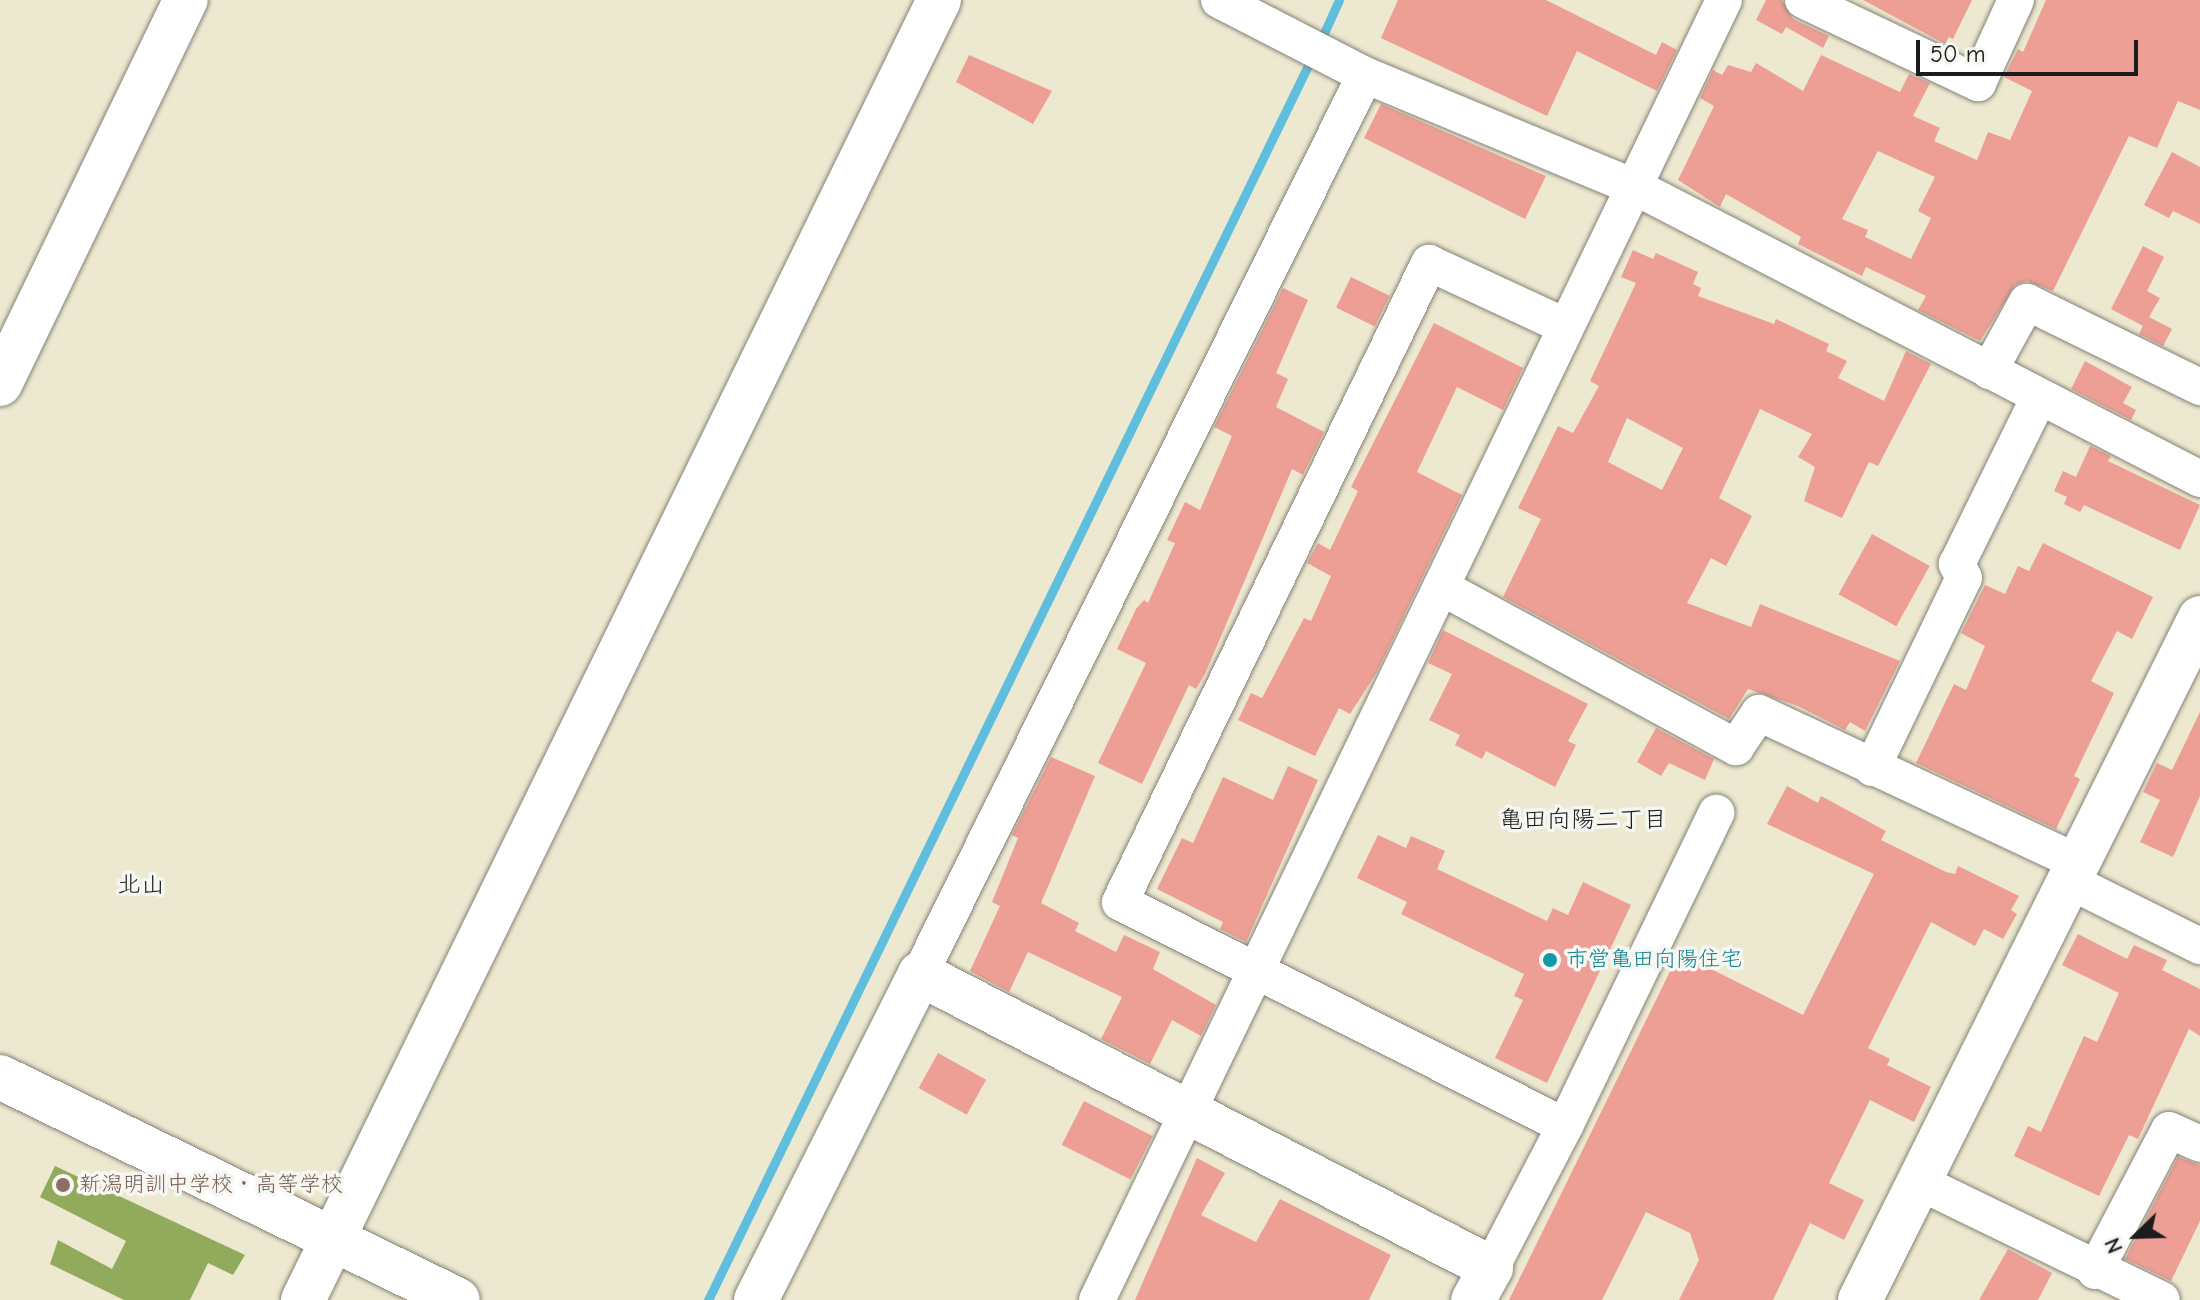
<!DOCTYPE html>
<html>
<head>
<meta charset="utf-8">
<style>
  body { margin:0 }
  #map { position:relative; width:2200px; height:1300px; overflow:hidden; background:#ede8d0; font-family:"Comic Neue","Klee One",sans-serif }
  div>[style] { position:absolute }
  .forest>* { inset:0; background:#91aa5c }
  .stream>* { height:9px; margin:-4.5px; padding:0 4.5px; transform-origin:4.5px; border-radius:4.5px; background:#5fbddd }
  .building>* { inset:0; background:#ed9f95; transform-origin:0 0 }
  .roads { filter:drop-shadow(0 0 2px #848276) drop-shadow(0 0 2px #848276) }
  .street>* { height:36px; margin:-18px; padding:0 18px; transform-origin:18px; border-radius:18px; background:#fff }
  .secondary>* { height:44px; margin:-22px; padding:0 22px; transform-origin:22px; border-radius:22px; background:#fff }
  .dots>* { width:22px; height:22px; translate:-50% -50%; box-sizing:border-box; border:4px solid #f6f6f2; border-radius:50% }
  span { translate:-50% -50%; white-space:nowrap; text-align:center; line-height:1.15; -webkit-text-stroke:7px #f6f6f2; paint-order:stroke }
  .culture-label { font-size:22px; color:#0d838f }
  .left { translate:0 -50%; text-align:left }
  .education-label { font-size:22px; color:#785e54 }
  .neighbourhood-label { font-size:24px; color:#1c1c1c }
  .north { position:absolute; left:2096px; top:1196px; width:80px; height:80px; -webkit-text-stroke:6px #f6f6f2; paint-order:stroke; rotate:247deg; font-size:22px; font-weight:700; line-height:32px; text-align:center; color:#1c1c1c }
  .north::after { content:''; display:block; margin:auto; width:28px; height:36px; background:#1c1c1c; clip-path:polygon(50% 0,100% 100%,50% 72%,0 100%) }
  .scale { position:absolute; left:1916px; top:40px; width:222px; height:36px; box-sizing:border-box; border:4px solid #1c1c1c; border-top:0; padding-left:10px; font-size:24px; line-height:28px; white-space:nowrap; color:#1c1c1c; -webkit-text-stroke:6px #f6f6f2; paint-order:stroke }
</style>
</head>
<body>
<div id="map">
  <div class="forest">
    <div style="clip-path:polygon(55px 1166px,245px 1255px,233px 1275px,208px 1263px,190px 1300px,124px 1300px,50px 1264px,58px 1240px,112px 1269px,126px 1241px,40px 1197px)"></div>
  </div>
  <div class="stream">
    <div style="left:1319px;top:44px;width:48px;rotate:-65.6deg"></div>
    <div style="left:708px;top:1300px;width:1382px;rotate:-64.08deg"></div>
  </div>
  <div class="building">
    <div style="clip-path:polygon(1398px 0,1546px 0,1656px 55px,1662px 42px,1677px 50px,1657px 91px,1577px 51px,1547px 116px,1381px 38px)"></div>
    <div style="clip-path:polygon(1766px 0,1782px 0,1793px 19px,1829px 36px,1823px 48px,1786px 27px,1782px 34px,1756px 20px)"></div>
    <div style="clip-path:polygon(1863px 0,1972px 0,1953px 39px,1949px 37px,1945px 44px)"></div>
    <div style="clip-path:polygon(evenodd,2046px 0,2200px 0,2200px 110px,2178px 101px,2157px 148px,2129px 136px,2053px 291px,2027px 281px,2015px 285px,1980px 341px,1918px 310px,1926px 296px,1866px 267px,1862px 276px,1798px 244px,1801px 237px,1726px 194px,1720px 207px,1678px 180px,1714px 106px,1700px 98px,1713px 70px,1722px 75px,1728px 65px,1751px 72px,1756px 63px,1803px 91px,1821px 55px,1900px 92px,1909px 74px,1930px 83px,1913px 116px,1940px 128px,1934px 141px,1977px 160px,1988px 132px,2010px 140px,2032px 91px,2004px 77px,2018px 49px,2023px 52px,2046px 0,1878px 151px,1935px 177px,1918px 211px,1931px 218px,1911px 259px,1865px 237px,1868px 230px,1842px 219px,1878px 151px)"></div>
    <div style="clip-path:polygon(969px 55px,1052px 91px,1033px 124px,956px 82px)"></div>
    <div style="clip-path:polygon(1381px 104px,1546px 176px,1525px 219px,1364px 138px)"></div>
    <div style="clip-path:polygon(2172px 152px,2200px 167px,2200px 224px,2173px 211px,2169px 218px,2144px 205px)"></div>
    <div style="clip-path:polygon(2143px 246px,2164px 257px,2147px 291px,2160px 298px,2149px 317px,2172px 329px,2163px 346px,2139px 334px,2143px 326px,2111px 309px)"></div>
    <div style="clip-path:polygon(evenodd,1633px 250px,1653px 259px,1656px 253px,1698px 272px,1693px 284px,1701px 288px,1698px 296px,1774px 324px,1776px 319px,1829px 344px,1826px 351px,1847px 361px,1838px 378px,1884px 401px,1906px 351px,1931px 364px,1878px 466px,1869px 462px,1842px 518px,1804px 501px,1815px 467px,1798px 457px,1812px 434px,1760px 409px,1719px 498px,1752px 516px,1726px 566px,1711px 558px,1687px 603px,1751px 627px,1760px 604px,1900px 661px,1865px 731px,1850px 722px,1845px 730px,1798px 706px,1748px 689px,1729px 719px,1503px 597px,1541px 519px,1518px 508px,1558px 426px,1573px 433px,1599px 386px,1590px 381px,1636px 283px,1621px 277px,1633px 250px,1627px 418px,1683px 448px,1662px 490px,1608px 462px,1627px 418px)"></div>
    <div style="left:1351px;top:277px;width:43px;height:34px;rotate:26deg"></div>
    <div style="clip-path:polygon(1283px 288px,1308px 300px,1276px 373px,1288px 379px,1276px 407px,1324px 432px,1303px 475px,1292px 469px,1205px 674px,1196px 689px,1189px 685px,1142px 784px,1098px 763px,1146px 663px,1117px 649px,1136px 609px,1144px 600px,1148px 603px,1175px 543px,1167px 540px,1185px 502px,1200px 510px,1232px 436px,1214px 427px)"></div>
    <div style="clip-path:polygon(1434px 323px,1523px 368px,1503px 410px,1457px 387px,1417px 472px,1462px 495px,1377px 672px,1350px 714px,1339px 708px,1315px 756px,1238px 720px,1251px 693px,1262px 698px,1304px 618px,1311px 621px,1331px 576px,1307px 563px,1318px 543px,1330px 550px,1358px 491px,1351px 487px)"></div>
    <div style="clip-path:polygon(2085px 361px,2132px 387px,2123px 403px,2136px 410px,2131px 420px,2071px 389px)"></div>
    <div style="clip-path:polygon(2090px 446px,2111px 456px,2108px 461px,2200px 505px,2180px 550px,2084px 505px,2080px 512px,2064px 504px,2067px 497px,2054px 491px,2063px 471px,2076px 477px)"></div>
    <div style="left:1872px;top:534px;width:66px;height:69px;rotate:29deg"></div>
    <div style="clip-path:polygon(2043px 543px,2153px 597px,2132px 639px,2117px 631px,2091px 681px,2114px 693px,2074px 776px,2080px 779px,2056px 829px,1916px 763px,1954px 684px,1966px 690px,1985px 646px,1961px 633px,1985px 585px,2005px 594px,2018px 566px,2029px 571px)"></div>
    <div style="clip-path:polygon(1443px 630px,1588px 704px,1568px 741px,1576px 745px,1555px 787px,1486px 751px,1482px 759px,1455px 745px,1460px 735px,1429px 720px,1452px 674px,1428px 663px)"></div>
    <div style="clip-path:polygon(2200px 712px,2200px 796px,2173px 857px,2140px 842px,2160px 800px,2143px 792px,2157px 763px,2172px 770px)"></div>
    <div style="clip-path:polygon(1656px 728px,1714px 759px,1705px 780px,1669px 763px,1661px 776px,1637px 762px)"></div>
    <div style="clip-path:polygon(1051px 757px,1095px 776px,1041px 903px,1079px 923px,1075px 931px,1116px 952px,1124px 935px,1160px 952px,1153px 969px,1216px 1005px,1201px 1036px,1172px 1020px,1150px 1064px,1101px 1039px,1122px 997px,1028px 952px,1009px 992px,970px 971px,1000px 906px,992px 902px,1018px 838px,1012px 835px)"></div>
    <div style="clip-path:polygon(1288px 766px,1318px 780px,1246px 942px,1220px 929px,1223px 922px,1157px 889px,1182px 838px,1193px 843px,1223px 777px,1273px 800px)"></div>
    <div style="clip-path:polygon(1787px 786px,1818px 803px,1821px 796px,1886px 831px,1881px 840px,1946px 872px,1955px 874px,1958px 866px,2019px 896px,2011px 910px,2017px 914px,2003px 939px,1984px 929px,1975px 946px,1931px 922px,1868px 1048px,1890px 1059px,1887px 1065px,1931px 1087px,1914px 1122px,1870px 1100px,1829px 1183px,1864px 1200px,1844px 1240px,1810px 1223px,1773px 1300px,1679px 1300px,1699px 1260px,1690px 1233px,1646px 1212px,1602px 1300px,1509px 1300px,1679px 953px,1803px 1015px,1874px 874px,1767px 824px)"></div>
    <div style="clip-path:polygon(1378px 835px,1406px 848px,1411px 836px,1445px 851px,1437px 869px,1547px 921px,1553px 908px,1568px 915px,1583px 882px,1631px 905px,1547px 1083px,1495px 1058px,1523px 1000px,1514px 996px,1524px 974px,1401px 914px,1407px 902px,1357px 878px)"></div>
    <div style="clip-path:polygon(2078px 934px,2127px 959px,2134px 945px,2167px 960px,2162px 970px,2200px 989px,2200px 1036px,2189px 1029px,2138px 1139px,2129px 1135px,2099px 1196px,2014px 1156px,2028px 1126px,2041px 1132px,2084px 1036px,2097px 1042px,2119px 993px,2062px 965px)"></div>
    <div style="left:938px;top:1053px;width:55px;height:40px;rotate:29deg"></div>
    <div style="left:1084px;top:1101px;width:77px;height:49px;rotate:27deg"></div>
    <div style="clip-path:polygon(2178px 1157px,2200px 1165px,2200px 1221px,2171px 1281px,2125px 1259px)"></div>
    <div style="clip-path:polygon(1197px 1158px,1225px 1173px,1201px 1215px,1256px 1242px,1280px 1199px,1391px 1255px,1369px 1300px,1135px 1300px)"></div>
    <div style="clip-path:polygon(2008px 1249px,2052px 1273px,2038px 1300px,1979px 1300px)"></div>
  </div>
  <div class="roads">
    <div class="street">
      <div style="left:1219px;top:0;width:164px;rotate:27.2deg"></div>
      <div style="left:1365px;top:75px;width:295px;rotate:22.6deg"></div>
      <div style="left:1637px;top:188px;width:634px;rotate:27.33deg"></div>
      <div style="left:1803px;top:0;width:194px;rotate:25.4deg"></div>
      <div style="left:1978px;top:83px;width:91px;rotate:-65.4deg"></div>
      <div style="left:1989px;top:371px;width:79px;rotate:-61.2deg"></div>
      <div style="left:2027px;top:302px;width:193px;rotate:26.2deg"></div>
      <div style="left:1441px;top:587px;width:336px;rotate:28.5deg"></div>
      <div style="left:1736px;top:747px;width:41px;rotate:-55.9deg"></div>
      <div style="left:1759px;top:713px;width:353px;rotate:25.1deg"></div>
      <div style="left:1872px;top:768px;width:211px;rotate:-64.2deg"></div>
      <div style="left:1964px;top:578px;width:16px;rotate:-117deg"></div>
      <div style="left:1957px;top:564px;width:186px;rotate:-63.8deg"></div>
      <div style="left:2071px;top:882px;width:144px;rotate:26.4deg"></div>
      <div style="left:920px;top:974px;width:1003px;rotate:-63.66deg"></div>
      <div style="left:1565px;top:1126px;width:348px;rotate:-64.2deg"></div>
      <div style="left:1917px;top:1181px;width:272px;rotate:25.9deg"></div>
      <div style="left:1491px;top:1268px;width:160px;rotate:-62.5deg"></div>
      <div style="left:1565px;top:1126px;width:498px;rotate:-153.3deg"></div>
      <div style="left:1120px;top:902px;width:710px;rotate:-64.19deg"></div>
      <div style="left:1429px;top:263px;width:150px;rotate:24.9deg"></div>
      <div style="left:2095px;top:1271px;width:159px;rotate:-62.3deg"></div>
      <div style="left:2169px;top:1130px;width:34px;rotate:24deg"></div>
      <div style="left:1097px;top:1300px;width:1443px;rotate:-64.25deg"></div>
    </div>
    <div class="secondary">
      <div style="left:0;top:384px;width:427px;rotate:-64.2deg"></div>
      <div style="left:0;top:1077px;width:509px;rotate:25.96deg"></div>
      <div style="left:303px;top:1300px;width:1447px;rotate:-63.93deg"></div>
      <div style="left:756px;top:1300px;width:365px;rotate:-63.3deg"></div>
      <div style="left:920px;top:974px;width:642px;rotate:27.24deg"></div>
      <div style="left:1491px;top:1268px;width:37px;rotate:119deg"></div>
      <div style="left:1860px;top:1300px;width:762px;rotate:-63.5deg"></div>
    </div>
  </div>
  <div class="dots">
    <div style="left:1550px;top:960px;background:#0f9aa8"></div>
    <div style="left:63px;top:1185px;background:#8d6e63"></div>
  </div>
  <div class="culture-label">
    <span class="left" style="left:1566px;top:960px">市営亀田向陽住宅</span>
  </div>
  <div class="education-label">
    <span class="left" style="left:79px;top:1185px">新潟明訓中学校・高等学校</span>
  </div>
  <div class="neighbourhood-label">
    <span style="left:1583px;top:820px">亀田向陽二丁目</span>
    <span style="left:141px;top:885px">北山</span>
  </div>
  <div class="north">N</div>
  <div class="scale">50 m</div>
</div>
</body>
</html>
